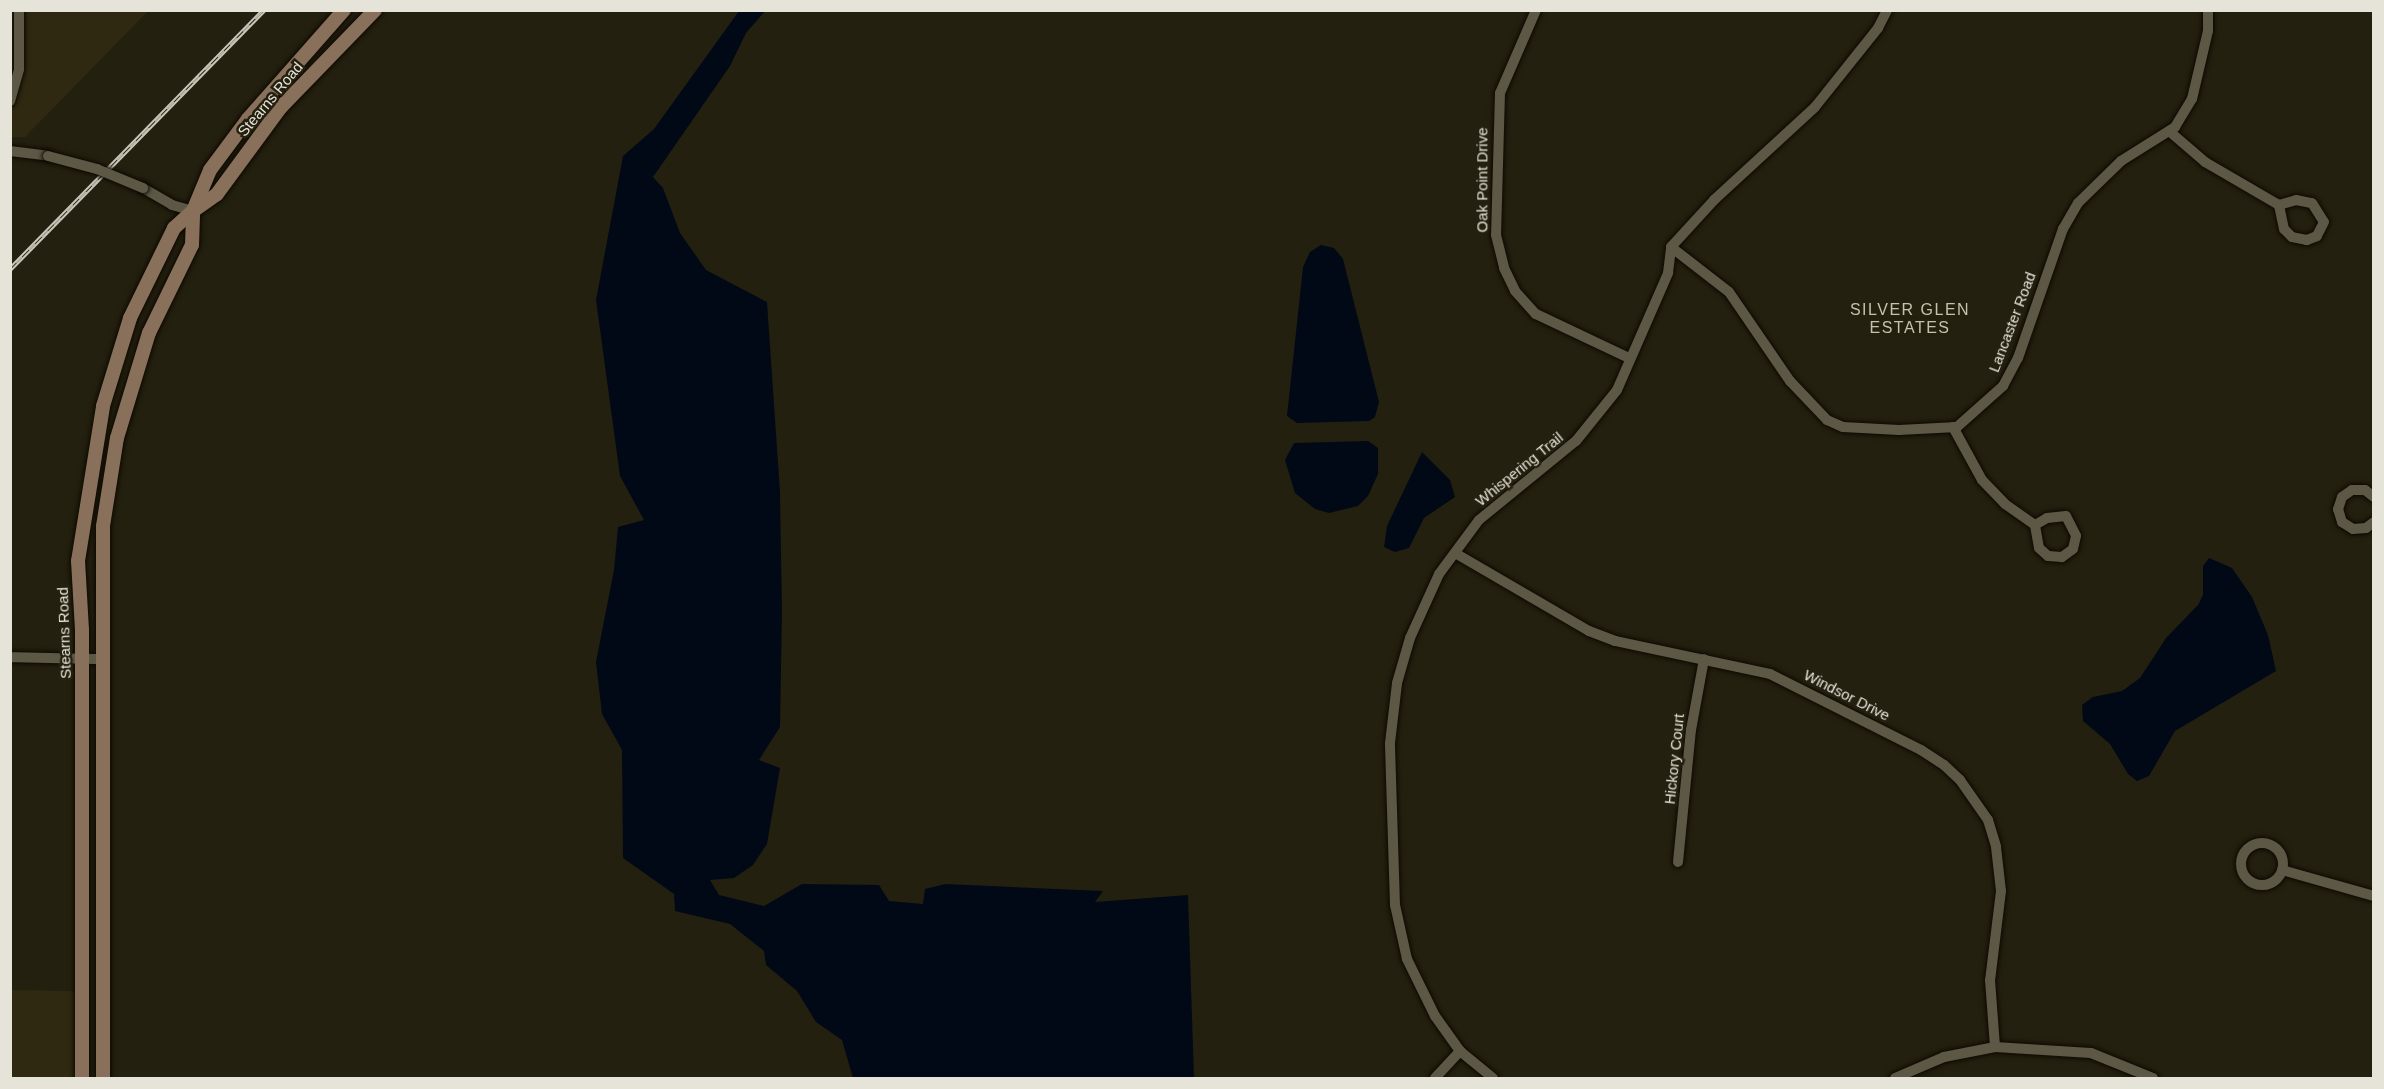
<!DOCTYPE html>
<html>
<head>
<meta charset="utf-8">
<style>
  body { margin:0 }
  #map { position:relative; width:2384px; height:1089px; overflow:hidden; background:#24200f; font-family:Helvetica,sans-serif }
  div>[style] { position:absolute }
  .built>* { inset:0; background:#2f2911; transform-origin:0 0 }
  .water>* { inset:0; background:#000915 }
  .roads { filter:drop-shadow(0 0 2px #0d0900) drop-shadow(0 0 2px #0d0900) }
  .street>* { height:10px; margin:-5px; padding:0 5px; transform-origin:5px; border-radius:5px; background:#5c5845 }
  .street>.ring { margin:-5px; padding:0; box-sizing:content-box; background:none; border:10px solid #5c5845; border-radius:50% }
  .secondary>* { height:14px; margin:-7px; padding:0 7px; transform-origin:7px; border-radius:7px; background:#89705b }
  .rail>* { height:5px; margin-top:-2.5px; transform-origin:0; background:repeating-linear-gradient(90deg,#24200f 0 9px,#c9c7bb 0 18px); box-sizing:border-box; border-block:2px solid #c9c7bb }
  .bridges { filter:drop-shadow(0 0 2px #0d0900) drop-shadow(0 0 2px #0d0900) }
  .street-bridge>* { height:10px; margin:-5px; padding:0 5px; transform-origin:5px; border-radius:5px; background:#5c5845 }
  span { translate:-50% -50%; white-space:nowrap; text-align:center; line-height:1.15; -webkit-text-stroke:5px #24200f; paint-order:stroke }
  .street-label { font-size:15px; color:#e6e4d9 }
  .neighbourhood-label { font-size:16px; color:#c5c1ab; letter-spacing:1.5px }
  .frame { position:absolute; inset:0; border:12px solid #e6e4d9; pointer-events:none }
</style>
</head>
<body>
<div id="map">
  <div class="built">
    <div style="clip-path:polygon(10px 11px,148px 11px,25px 137px,11px 137px)"></div>
    <div style="left:11px;top:990px;width:73px;height:88px;rotate:1deg"></div>
  </div>
  <div class="water">
    <div style="clip-path:polygon(739px 11px,765px 11px,746px 33px,730px 66px,653px 177px,663px 188px,680px 233px,706px 270px,767px 302px,780px 492px,782px 610px,780px 727px,759px 760px,780px 768px,767px 844px,753px 865px,734px 878px,710px 880px,719px 895px,764px 906px,802px 884px,879px 885px,889px 901px,923px 904px,925px 889px,945px 884px,1103px 891px,1095px 902px,1188px 895px,1194px 1078px,853px 1078px,842px 1040px,816px 1022px,797px 991px,766px 965px,764px 951px,730px 924px,675px 911px,674px 894px,623px 858px,622px 750px,602px 714px,596px 662px,614px 570px,618px 527px,644px 520px,620px 476px,596px 300px,623px 156px,654px 129px)"></div>
    <div style="clip-path:polygon(1321px 245px,1334px 248px,1343px 259px,1379px 402px,1375px 417px,1369px 421px,1297px 423px,1287px 416px,1303px 267px,1310px 252px)"></div>
    <div style="clip-path:polygon(1368px 441px,1378px 448px,1378px 474px,1368px 496px,1358px 506px,1329px 513px,1315px 509px,1295px 493px,1285px 460px,1294px 443px)"></div>
    <div style="clip-path:polygon(1422px 452px,1450px 480px,1455px 497px,1424px 518px,1409px 548px,1395px 552px,1384px 547px,1387px 526px)"></div>
    <div style="clip-path:polygon(2209px 558px,2232px 568px,2252px 597px,2268px 635px,2276px 671px,2175px 731px,2149px 776px,2137px 781px,2128px 774px,2110px 744px,2083px 721px,2082px 705px,2093px 697px,2122px 691px,2140px 678px,2166px 638px,2198px 605px,2203px 595px,2203px 566px)"></div>
  </div>
  <div class="roads">
    <div class="street">
      <div style="left:1536px;top:10px;width:90px;rotate:113.4deg"></div>
      <div style="left:1500px;top:93px;width:142px;rotate:91.6deg"></div>
      <div style="left:1496px;top:235px;width:34px;rotate:76deg"></div>
      <div style="left:1504px;top:268px;width:25px;rotate:64deg"></div>
      <div style="left:1515px;top:291px;width:31px;rotate:48deg"></div>
      <div style="left:1536px;top:314px;width:103px;rotate:25.3deg"></div>
      <div style="left:10px;top:101px;width:33px;rotate:-74deg"></div>
      <div style="left:19px;top:69px;width:59px;rotate:-90deg"></div>
      <div style="left:2169px;top:131px;width:48px;rotate:40.7deg"></div>
      <div style="left:2205px;top:162px;width:86px;rotate:30.2deg"></div>
      <div style="left:2279px;top:205px;width:18px;rotate:-16deg"></div>
      <div style="left:2296px;top:200px;width:16px;rotate:11deg"></div>
      <div style="left:2312px;top:203px;width:22px;rotate:58deg"></div>
      <div style="left:2324px;top:222px;width:16px;rotate:117deg"></div>
      <div style="left:2317px;top:236px;width:11px;rotate:158deg"></div>
      <div style="left:2307px;top:240px;width:15px;rotate:-169deg"></div>
      <div style="left:2292px;top:237px;width:11px;rotate:-135deg"></div>
      <div style="left:2284px;top:229px;width:25px;rotate:-102deg"></div>
      <div style="left:10px;top:151px;width:38px;rotate:7deg"></div>
      <div style="left:143px;top:188px;width:34px;rotate:30deg"></div>
      <div style="left:172px;top:205px;width:22px;rotate:16deg"></div>
      <div style="left:1671px;top:247px;width:73px;rotate:37.8deg"></div>
      <div style="left:1729px;top:292px;width:108px;rotate:55.6deg"></div>
      <div style="left:1790px;top:381px;width:54px;rotate:46.5deg"></div>
      <div style="left:1827px;top:420px;width:17px;rotate:24deg"></div>
      <div style="left:1843px;top:427px;width:56px;rotate:3.1deg"></div>
      <div style="left:1899px;top:430px;width:58px;rotate:-3deg"></div>
      <div style="left:1957px;top:427px;width:62px;rotate:-41.7deg"></div>
      <div style="left:2003px;top:386px;width:32px;rotate:-62deg"></div>
      <div style="left:2018px;top:358px;width:137px;rotate:-70.8deg"></div>
      <div style="left:2063px;top:229px;width:30px;rotate:-60deg"></div>
      <div style="left:2078px;top:203px;width:60px;rotate:-44.3deg"></div>
      <div style="left:2121px;top:161px;width:64px;rotate:-32.2deg"></div>
      <div style="left:2175px;top:127px;width:33px;rotate:-59deg"></div>
      <div style="left:2192px;top:99px;width:70px;rotate:-76.8deg"></div>
      <div style="left:2208px;top:31px;width:21px;rotate:-90deg"></div>
      <div style="left:1953px;top:427px;width:60px;rotate:61.3deg"></div>
      <div style="left:1982px;top:480px;width:33px;rotate:46deg"></div>
      <div style="left:2005px;top:504px;width:37px;rotate:35deg"></div>
      <div style="left:2035px;top:525px;width:14px;rotate:-30deg"></div>
      <div style="left:2047px;top:518px;width:19px;rotate:-6deg"></div>
      <div style="left:2066px;top:516px;width:22px;rotate:63deg"></div>
      <div style="left:2076px;top:536px;width:13px;rotate:103deg"></div>
      <div style="left:2073px;top:549px;width:14px;rotate:144deg"></div>
      <div style="left:2062px;top:557px;width:14px;rotate:-176deg"></div>
      <div style="left:2048px;top:556px;width:12px;rotate:-138deg"></div>
      <div style="left:2039px;top:548px;width:23px;rotate:-100deg"></div>
      <div style="left:2374px;top:497px;width:11px;rotate:-142deg"></div>
      <div style="left:2365px;top:490px;width:13px;rotate:180deg"></div>
      <div style="left:2352px;top:490px;width:12px;rotate:145deg"></div>
      <div style="left:2342px;top:497px;width:13px;rotate:108deg"></div>
      <div style="left:2338px;top:509px;width:14px;rotate:73deg"></div>
      <div style="left:2342px;top:522px;width:13px;rotate:32deg"></div>
      <div style="left:2353px;top:529px;width:13px;rotate:-4deg"></div>
      <div style="left:2366px;top:528px;width:10px;rotate:-37deg"></div>
      <div style="left:1455px;top:553px;width:155px;rotate:30.2deg"></div>
      <div style="left:1589px;top:631px;width:28px;rotate:21deg"></div>
      <div style="left:1615px;top:641px;width:158px;rotate:12deg"></div>
      <div style="left:1770px;top:674px;width:169px;rotate:26.7deg"></div>
      <div style="left:1921px;top:750px;width:27px;rotate:33deg"></div>
      <div style="left:1944px;top:765px;width:22px;rotate:43deg"></div>
      <div style="left:1960px;top:780px;width:49px;rotate:55deg"></div>
      <div style="left:1988px;top:820px;width:28px;rotate:73deg"></div>
      <div style="left:1996px;top:847px;width:44px;rotate:83.5deg"></div>
      <div style="left:2001px;top:891px;width:90px;rotate:97deg"></div>
      <div style="left:1990px;top:980px;width:67px;rotate:85.7deg"></div>
      <div style="left:10px;top:657px;width:91px;rotate:1.3deg"></div>
      <div class="ring" style="left:2241px;top:843px;width:32px;height:32px"></div>
      <div style="left:1678px;top:862px;width:133px;rotate:-84.4deg"></div>
      <div style="left:1691px;top:730px;width:72px;rotate:-79.6deg"></div>
      <div style="left:2282px;top:870px;width:96px;rotate:15.8deg"></div>
      <div style="left:1435px;top:1078px;width:37px;rotate:-47deg"></div>
      <div style="left:1493px;top:1078px;width:43px;rotate:-140.7deg"></div>
      <div style="left:1460px;top:1051px;width:43px;rotate:-125.5deg"></div>
      <div style="left:1435px;top:1016px;width:64px;rotate:-116.2deg"></div>
      <div style="left:1407px;top:959px;width:55px;rotate:-102.5deg"></div>
      <div style="left:1395px;top:905px;width:162px;rotate:-91.8deg"></div>
      <div style="left:1390px;top:743px;width:60px;rotate:-83.3deg"></div>
      <div style="left:1397px;top:683px;width:47px;rotate:-73.9deg"></div>
      <div style="left:1410px;top:638px;width:70px;rotate:-65.6deg"></div>
      <div style="left:1439px;top:574px;width:67px;rotate:-53.5deg"></div>
      <div style="left:1479px;top:520px;width:125px;rotate:-39.2deg"></div>
      <div style="left:1576px;top:441px;width:65px;rotate:-51.2deg"></div>
      <div style="left:1617px;top:390px;width:128px;rotate:-66.4deg"></div>
      <div style="left:1668px;top:273px;width:26px;rotate:-83deg"></div>
      <div style="left:1671px;top:247px;width:64px;rotate:-47.5deg"></div>
      <div style="left:1714px;top:200px;width:137px;rotate:-42.6deg"></div>
      <div style="left:1815px;top:107px;width:101px;rotate:-51.4deg"></div>
      <div style="left:1878px;top:28px;width:20px;rotate:-63deg"></div>
      <div style="left:1895px;top:1078px;width:53px;rotate:-23.2deg"></div>
      <div style="left:1944px;top:1057px;width:52px;rotate:-11.1deg"></div>
      <div style="left:1995px;top:1047px;width:96px;rotate:3.6deg"></div>
      <div style="left:2091px;top:1053px;width:67px;rotate:22deg"></div>
    </div>
    <div class="secondary">
      <div style="left:82px;top:1078px;width:448px;rotate:-90deg"></div>
      <div style="left:82px;top:630px;width:69px;rotate:-93.3deg"></div>
      <div style="left:78px;top:561px;width:157px;rotate:-80.8deg"></div>
      <div style="left:103px;top:406px;width:92px;rotate:-72.9deg"></div>
      <div style="left:130px;top:318px;width:100px;rotate:-63.9deg"></div>
      <div style="left:174px;top:228px;width:25px;rotate:-42deg"></div>
      <div style="left:193px;top:211px;width:44px;rotate:-67.5deg"></div>
      <div style="left:210px;top:170px;width:64px;rotate:-53.3deg"></div>
      <div style="left:248px;top:119px;width:145px;rotate:-48.6deg"></div>
      <div style="left:103px;top:1078px;width:552px;rotate:-90deg"></div>
      <div style="left:103px;top:526px;width:89px;rotate:-81deg"></div>
      <div style="left:117px;top:438px;width:110px;rotate:-73.1deg"></div>
      <div style="left:149px;top:333px;width:98px;rotate:-64deg"></div>
      <div style="left:192px;top:245px;width:34px;rotate:-88deg"></div>
      <div style="left:193px;top:211px;width:29px;rotate:-35deg"></div>
      <div style="left:217px;top:194px;width:108px;rotate:-53.7deg"></div>
      <div style="left:281px;top:107px;width:135px;rotate:-45.9deg"></div>
    </div>
  </div>
  <div class="rail">
    <div style="left:10px;top:269px;width:363px;rotate:-45.6deg"></div>
  </div>
  <div class="bridges">
    <div class="street-bridge">
      <div style="left:48px;top:156px;width:51px;rotate:14.9deg"></div>
      <div style="left:97px;top:169px;width:50px;rotate:22.4deg"></div>
    </div>
  </div>
  <div class="street-label">
    <span style="left:270px;top:99px;rotate:-50deg">Stearns Road</span>
    <span style="left:1482px;top:180px;rotate:-90deg">Oak Point Drive</span>
    <span style="left:2012px;top:322px;rotate:-69deg">Lancaster Road</span>
    <span style="left:1519px;top:469px;rotate:-39deg">Whispering Trail</span>
    <span style="left:64px;top:633px;rotate:-92deg">Stearns Road</span>
    <span style="left:1847px;top:695px;rotate:27deg">Windsor Drive</span>
    <span style="left:1674px;top:759px;rotate:-84deg">Hickory Court</span>
  </div>
  <div class="neighbourhood-label">
    <span style="left:1910px;top:319px">SILVER GLEN<br>ESTATES</span>
  </div>
  <div class="frame"></div>
</div>
</body>
</html>
